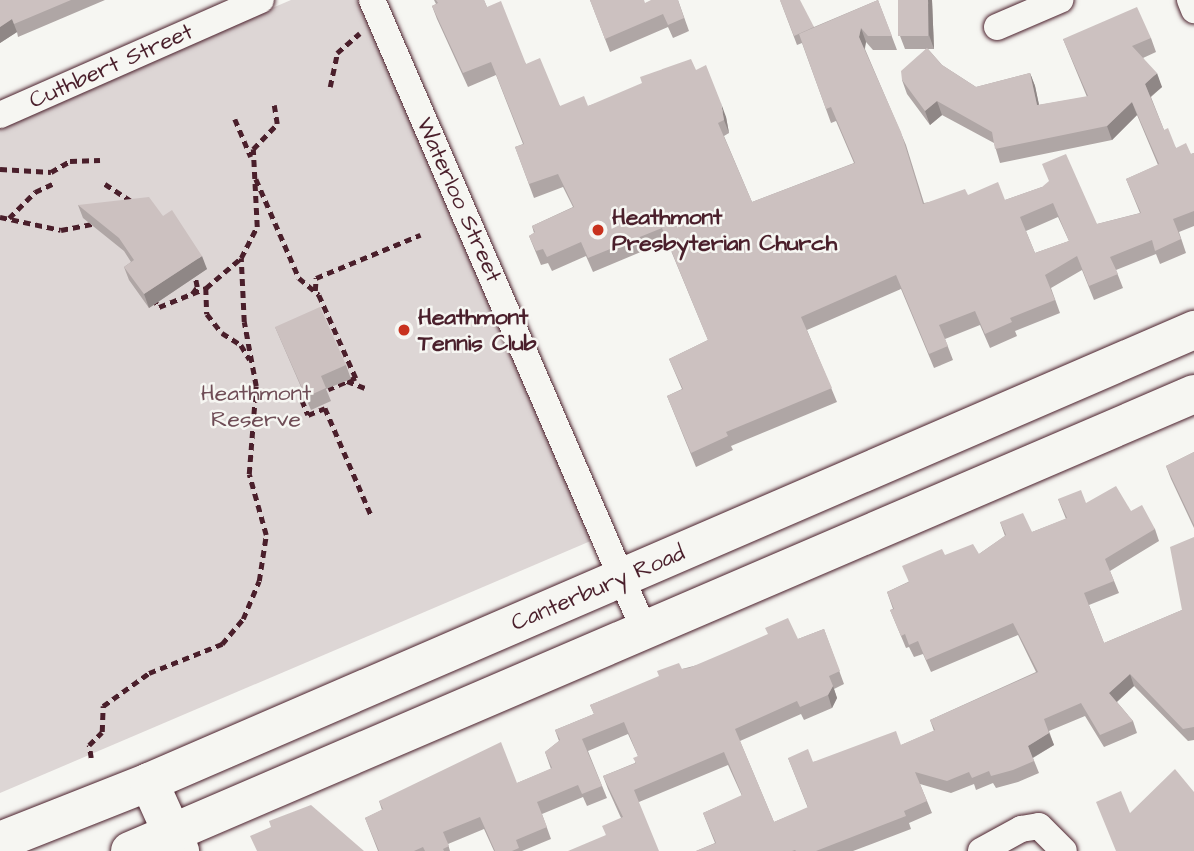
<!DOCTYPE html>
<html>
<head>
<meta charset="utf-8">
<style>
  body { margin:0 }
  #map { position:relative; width:1194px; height:851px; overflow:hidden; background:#f6f6f2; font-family:"Architects Daughter",sans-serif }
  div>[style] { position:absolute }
  .green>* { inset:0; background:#ddd6d5 }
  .path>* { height:4.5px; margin-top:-2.25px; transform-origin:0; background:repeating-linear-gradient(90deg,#4a1f2b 0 7px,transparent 0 12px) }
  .roads { filter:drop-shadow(0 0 2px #4a1f2b) drop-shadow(0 0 2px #4a1f2b) }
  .street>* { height:26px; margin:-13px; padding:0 13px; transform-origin:13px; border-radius:13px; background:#f6f6f2 }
  .secondary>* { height:38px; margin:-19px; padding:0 19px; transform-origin:19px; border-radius:19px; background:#f6f6f2 }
  .primary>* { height:38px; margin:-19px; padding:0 19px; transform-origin:19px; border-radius:19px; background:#f6f6f2 }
  .wall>* { inset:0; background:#afa6a5 }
  .shaded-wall>* { inset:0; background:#8f8786 }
  .building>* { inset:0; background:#ccc1c0; transform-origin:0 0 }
  .dots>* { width:19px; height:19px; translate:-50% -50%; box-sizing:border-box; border:4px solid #f6f6f2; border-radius:50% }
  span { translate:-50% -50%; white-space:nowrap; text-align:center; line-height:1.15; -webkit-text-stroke:5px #f6f6f2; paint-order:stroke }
  .street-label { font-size:23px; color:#4a1f2b }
  .poi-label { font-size:23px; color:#4a1f2b; font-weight:700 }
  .left { translate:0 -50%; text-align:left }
  .park-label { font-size:23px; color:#6f4d56 }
</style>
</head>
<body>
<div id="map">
  <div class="green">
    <div style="clip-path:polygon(291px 0,359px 0,593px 540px,0 793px,0 124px)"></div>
  </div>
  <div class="path">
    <div style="left:330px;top:87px;width:35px;rotate:-78deg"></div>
    <div style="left:337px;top:53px;width:30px;rotate:-41deg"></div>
    <div style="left:235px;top:119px;width:41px;rotate:67.2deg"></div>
    <div style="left:0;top:169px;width:51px;rotate:3.4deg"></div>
    <div style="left:51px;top:172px;width:22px;rotate:-30deg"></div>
    <div style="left:70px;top:161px;width:30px;rotate:-2deg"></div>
    <div style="left:256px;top:179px;width:108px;rotate:66.5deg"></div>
    <div style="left:299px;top:278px;width:26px;rotate:40deg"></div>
    <div style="left:319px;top:295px;width:91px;rotate:66deg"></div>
    <div style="left:356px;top:378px;width:30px;rotate:157deg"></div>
    <div style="left:105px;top:184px;width:31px;rotate:33deg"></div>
    <div style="left:0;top:217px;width:62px;rotate:12deg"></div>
    <div style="left:61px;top:230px;width:36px;rotate:-11deg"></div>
    <div style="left:9px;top:218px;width:37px;rotate:-45deg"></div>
    <div style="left:35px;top:192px;width:19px;rotate:-25deg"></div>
    <div style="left:206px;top:288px;width:45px;rotate:-40.5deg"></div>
    <div style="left:315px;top:291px;width:13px;rotate:-86deg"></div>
    <div style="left:316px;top:278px;width:113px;rotate:-22.5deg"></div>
    <div style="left:192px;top:294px;width:9px;rotate:-54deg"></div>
    <div style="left:197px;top:287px;width:10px;rotate:-101deg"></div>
    <div style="left:153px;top:298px;width:11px;rotate:56deg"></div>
    <div style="left:159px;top:307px;width:51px;rotate:-22deg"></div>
    <div style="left:206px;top:288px;width:26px;rotate:88deg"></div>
    <div style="left:207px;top:314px;width:24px;rotate:52deg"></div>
    <div style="left:222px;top:333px;width:22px;rotate:32deg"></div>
    <div style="left:241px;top:345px;width:17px;rotate:59deg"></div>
    <div style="left:347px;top:381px;width:19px;rotate:21deg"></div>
    <div style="left:305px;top:396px;width:5px;rotate:127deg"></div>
    <div style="left:302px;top:400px;width:16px;rotate:68deg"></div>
    <div style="left:308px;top:415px;width:18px;rotate:-22deg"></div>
    <div style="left:325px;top:408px;width:119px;rotate:66.7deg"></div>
    <div style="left:91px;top:758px;width:13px;rotate:-99deg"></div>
    <div style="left:89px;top:745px;width:18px;rotate:-45deg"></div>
    <div style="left:102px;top:732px;width:26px;rotate:-88deg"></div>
    <div style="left:103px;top:706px;width:57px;rotate:-35.7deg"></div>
    <div style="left:149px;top:673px;width:79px;rotate:-21.7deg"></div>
    <div style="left:222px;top:644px;width:33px;rotate:-50deg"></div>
    <div style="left:243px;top:619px;width:41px;rotate:-67.2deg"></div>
    <div style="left:259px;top:581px;width:47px;rotate:-81.3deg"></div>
    <div style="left:266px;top:535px;width:63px;rotate:-105.6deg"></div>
    <div style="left:249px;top:474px;width:88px;rotate:-85.5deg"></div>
    <div style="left:256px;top:386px;width:65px;rotate:-100.6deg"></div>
    <div style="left:244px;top:322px;width:64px;rotate:-92.7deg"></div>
    <div style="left:241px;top:258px;width:35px;rotate:-63deg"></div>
    <div style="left:257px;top:227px;width:78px;rotate:-92.9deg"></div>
    <div style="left:253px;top:149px;width:35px;rotate:-46deg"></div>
    <div style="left:277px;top:124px;width:19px;rotate:-99deg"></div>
  </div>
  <div class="roads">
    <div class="street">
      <div style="left:372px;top:0;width:688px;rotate:66.64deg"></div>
      <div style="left:1190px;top:0;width:11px;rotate:68deg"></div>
      <div style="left:997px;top:27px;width:69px;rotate:-23.2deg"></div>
      <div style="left:0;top:115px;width:285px;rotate:-23.8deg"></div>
      <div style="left:981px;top:851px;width:46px;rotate:-28.8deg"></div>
      <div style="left:1021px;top:829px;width:18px;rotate:-9deg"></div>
      <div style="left:1039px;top:826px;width:35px;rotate:45deg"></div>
    </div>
    <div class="secondary">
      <div style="left:149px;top:782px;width:76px;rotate:65.8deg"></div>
    </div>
    <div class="primary">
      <div style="left:0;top:841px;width:160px;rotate:-21.6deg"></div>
      <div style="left:149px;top:782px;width:1139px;rotate:-23.39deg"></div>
      <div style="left:130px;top:851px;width:1158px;rotate:-23.24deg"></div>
    </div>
  </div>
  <div class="wall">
    <div style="clip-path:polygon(0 0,105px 0,18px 37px,17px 32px,0 43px)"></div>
    <div style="clip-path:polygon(evenodd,434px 0,484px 0,487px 7px,526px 64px,560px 106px,588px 106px,696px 70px,726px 117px,729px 133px,724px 136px,752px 202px,854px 163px,836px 121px,831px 123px,802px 43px,797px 45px,780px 0,814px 27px,878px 0,897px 50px,873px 50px,866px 42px,865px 49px,906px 145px,924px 203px,968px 195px,1005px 200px,1042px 187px,1097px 224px,1140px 213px,1126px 179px,1158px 165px,1137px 115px,1112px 140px,1000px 163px,994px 143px,942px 115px,930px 125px,907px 94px,902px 80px,926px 49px,905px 49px,900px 36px,932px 0,934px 49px,928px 49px,942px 65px,976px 87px,1030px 73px,1035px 86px,1039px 105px,1087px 97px,1063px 39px,1151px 38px,1156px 52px,1143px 58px,1162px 87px,1151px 97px,1164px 130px,1176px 148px,1191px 154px,1194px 153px,1194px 226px,1179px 232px,1186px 253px,1160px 264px,1156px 254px,1116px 270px,1123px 288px,1094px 300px,1082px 270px,1051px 288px,1060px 313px,1015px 331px,1017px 336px,990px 348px,980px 325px,945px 339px,953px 360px,934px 368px,901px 289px,807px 330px,837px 402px,731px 446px,733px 450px,696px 467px,667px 396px,682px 389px,669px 359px,708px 340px,667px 241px,593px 272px,586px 256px,552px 271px,548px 263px,541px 265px,529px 236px,534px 233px,532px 226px,573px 207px,563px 187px,534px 198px,515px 147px,523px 144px,496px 75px,468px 87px,437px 19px,432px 6px,436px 4px,434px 0,1058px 217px,1069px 241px,1035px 253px,1026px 231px,1058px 217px)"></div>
    <div style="clip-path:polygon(590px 0,645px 3px,678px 0,689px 31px,673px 38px,668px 27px,610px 52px)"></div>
    <div style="clip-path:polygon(78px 205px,163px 216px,207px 269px,149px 308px,129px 280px,124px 267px,131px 262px,124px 251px,83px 218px)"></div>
    <div style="clip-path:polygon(275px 327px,346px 365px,351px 379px,326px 389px,331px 401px,311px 410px)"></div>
    <div style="clip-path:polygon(1194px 452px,1194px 528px,1171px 479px,1166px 466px)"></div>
    <div style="clip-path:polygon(1058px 499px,1086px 503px,1131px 511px,1155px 529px,1159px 541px,1110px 571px,1119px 593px,1089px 605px,1104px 643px,1182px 610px,1194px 537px,1194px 740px,1188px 741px,1134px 686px,1117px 702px,1133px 721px,1137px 733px,1104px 747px,1085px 716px,1049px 731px,1054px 745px,1033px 758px,1039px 773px,1018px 782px,996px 788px,993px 783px,976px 790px,974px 784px,951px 793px,920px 784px,932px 813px,909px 823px,911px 829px,853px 851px,696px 851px,715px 843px,703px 813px,742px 796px,728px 765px,639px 802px,605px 835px,621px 818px,608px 789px,603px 776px,635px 763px,638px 756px,628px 734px,588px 751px,607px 798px,587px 806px,583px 797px,542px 814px,551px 839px,522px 851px,494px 851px,484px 829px,448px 844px,450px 851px,378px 851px,365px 818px,382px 810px,379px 801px,517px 783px,551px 769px,545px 752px,559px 741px,555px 730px,594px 714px,590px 705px,682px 669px,798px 639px,824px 629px,844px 684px,834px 689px,837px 698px,832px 708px,804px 720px,801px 714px,740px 741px,774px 822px,808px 808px,788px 758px,813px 762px,901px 745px,934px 731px,930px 720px,1036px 672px,1018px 635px,931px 672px,923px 654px,914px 657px,909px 647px,906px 648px,890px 610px,893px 609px,887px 592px,908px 582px,945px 555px,979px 554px,1005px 536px,1000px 522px,1032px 532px,1066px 519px)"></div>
  </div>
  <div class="shaded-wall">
    <div style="clip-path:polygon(928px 0,932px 0,934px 49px,929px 35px)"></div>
    <div style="clip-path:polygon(12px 19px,17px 32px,0 43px,0 27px)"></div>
    <div style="clip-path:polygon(861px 28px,866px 42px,864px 50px,859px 37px)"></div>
    <div style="clip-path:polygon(1030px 73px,1035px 86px,1042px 119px,1037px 105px)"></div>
    <div style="clip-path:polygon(1157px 73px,1162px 87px,1150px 97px,1145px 84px)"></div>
    <div style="clip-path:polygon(937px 101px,942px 115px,930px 125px,925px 111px)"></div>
    <div style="clip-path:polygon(1132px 102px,1137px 115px,1112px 140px,1107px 126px)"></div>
    <div style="clip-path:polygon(721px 103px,726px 117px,729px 133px,724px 120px)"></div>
    <div style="clip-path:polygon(202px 256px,207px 269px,149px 308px,144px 294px)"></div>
    <div style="clip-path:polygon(1130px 674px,1134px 686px,1113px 705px,1109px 693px)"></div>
    <div style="clip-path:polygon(833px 686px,837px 698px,832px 708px,828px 695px)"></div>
    <div style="clip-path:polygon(1049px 733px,1054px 745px,1032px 758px,1028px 746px)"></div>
  </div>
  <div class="building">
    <div style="clip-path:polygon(0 0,71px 0,14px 24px,12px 19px,0 27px)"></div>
    <div style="clip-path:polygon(evenodd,436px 0,484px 0,487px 7px,501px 1px,526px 64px,540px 58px,560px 106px,584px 96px,588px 106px,642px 83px,640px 77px,691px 59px,696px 70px,706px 65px,721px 103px,724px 120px,718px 123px,752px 202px,855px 163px,831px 107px,826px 109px,799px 34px,878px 0,892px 36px,868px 36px,861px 28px,859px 37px,901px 132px,923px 204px,965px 189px,968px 195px,998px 182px,1005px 200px,1042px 187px,1049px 181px,1042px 164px,1066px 154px,1097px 224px,1141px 213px,1126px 179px,1159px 164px,1132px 102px,1107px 126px,995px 149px,992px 132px,937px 101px,925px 111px,902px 80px,901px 71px,927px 48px,942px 65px,976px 87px,1030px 73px,1037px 105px,1088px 96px,1063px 39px,1137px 7px,1151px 38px,1132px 46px,1157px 73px,1145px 84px,1164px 130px,1168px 128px,1176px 148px,1186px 143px,1191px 154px,1194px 153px,1194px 211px,1173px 219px,1181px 239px,1155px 251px,1152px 240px,1110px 257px,1118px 274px,1089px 286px,1077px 256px,1045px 275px,1055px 300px,1010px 318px,1012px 322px,985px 334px,975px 311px,939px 325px,948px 346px,929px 354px,896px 275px,801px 317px,832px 388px,726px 432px,728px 436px,691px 453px,667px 396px,683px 389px,669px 359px,708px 340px,662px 228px,588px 258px,581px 242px,547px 257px,543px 249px,536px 251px,529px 236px,535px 232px,532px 226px,574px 207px,558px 174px,529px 184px,515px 147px,524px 144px,491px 62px,463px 73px,432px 6px,438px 3px,436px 0,1053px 203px,1069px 241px,1035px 253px,1020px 217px,1053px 203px)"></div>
    <div style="clip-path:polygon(590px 0,644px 0,645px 3px,651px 0,678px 0,684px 18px,668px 25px,663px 14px,605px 39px)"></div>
    <div style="clip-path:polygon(780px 0,800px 0,814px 27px,794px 36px)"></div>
    <div style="left:898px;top:0;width:30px;height:36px"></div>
    <div style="clip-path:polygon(149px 197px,163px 216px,172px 210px,202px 256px,144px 294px,124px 267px,134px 260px,119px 238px,78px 205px)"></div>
    <div style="clip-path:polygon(320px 307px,346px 365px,321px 376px,326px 388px,306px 397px,275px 327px)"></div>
    <div style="clip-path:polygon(1194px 452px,1194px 525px,1166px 466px)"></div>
    <div style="clip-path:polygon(1116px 486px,1131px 511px,1142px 505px,1155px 529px,1105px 559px,1114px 581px,1084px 593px,1104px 643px,1182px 610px,1170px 547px,1194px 537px,1194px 727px,1183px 729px,1130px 674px,1109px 693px,1133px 721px,1100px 735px,1081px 703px,1044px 719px,1049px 733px,1028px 746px,1034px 761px,1013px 770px,991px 776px,989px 771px,972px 778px,969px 772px,947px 781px,915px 772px,927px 801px,904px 811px,906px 816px,816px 851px,796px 851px,795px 850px,792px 851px,696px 851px,716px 843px,703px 813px,742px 795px,724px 752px,634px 790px,659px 851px,568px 851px,606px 835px,602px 826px,623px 817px,603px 776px,636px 763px,633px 758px,638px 756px,624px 722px,582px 739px,602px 786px,582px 794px,578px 785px,537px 802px,547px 827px,516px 840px,519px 848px,512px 851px,495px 851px,480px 817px,443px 832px,449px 846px,443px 849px,444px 851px,425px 851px,423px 847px,414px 851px,379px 851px,365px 818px,383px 809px,379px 801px,501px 742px,517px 783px,552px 768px,545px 752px,560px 740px,555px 730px,594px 714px,590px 705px,659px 676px,657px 671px,679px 663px,682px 669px,689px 668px,729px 651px,768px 634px,765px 628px,788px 618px,798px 639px,824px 629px,840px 671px,829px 676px,833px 686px,828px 695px,800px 707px,797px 701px,735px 729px,774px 822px,808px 807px,788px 758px,808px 749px,813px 762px,896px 731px,901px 745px,935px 730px,930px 720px,1038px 672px,1013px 623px,926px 660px,918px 641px,909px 645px,905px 634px,901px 636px,890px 610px,894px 609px,887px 592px,909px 582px,902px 566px,942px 549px,945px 555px,973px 544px,979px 554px,1006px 535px,1000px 522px,1023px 513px,1032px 532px,1067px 518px,1058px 499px,1081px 490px,1086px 503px)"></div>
    <div style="clip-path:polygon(1175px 769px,1194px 792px,1194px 851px,1116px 851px,1096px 802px,1121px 791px,1130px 813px)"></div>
    <div style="clip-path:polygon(311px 805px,364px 851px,257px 851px,250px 836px,271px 827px,269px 821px)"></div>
  </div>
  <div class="dots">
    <div style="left:598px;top:230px;background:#c8321e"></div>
    <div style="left:404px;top:330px;background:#c8321e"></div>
  </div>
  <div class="street-label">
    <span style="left:111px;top:66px;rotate:-24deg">Cuthbert Street</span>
    <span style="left:459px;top:200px;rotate:66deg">Waterloo Street</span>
    <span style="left:598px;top:588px;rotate:-23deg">Canterbury Road</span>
  </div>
  <div class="poi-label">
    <span class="left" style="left:612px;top:230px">Heathmont<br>Presbyterian Church</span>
    <span class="left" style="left:418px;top:330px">Heathmont<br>Tennis Club</span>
  </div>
  <div class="park-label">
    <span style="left:256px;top:406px">Heathmont<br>Reserve</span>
  </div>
</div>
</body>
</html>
